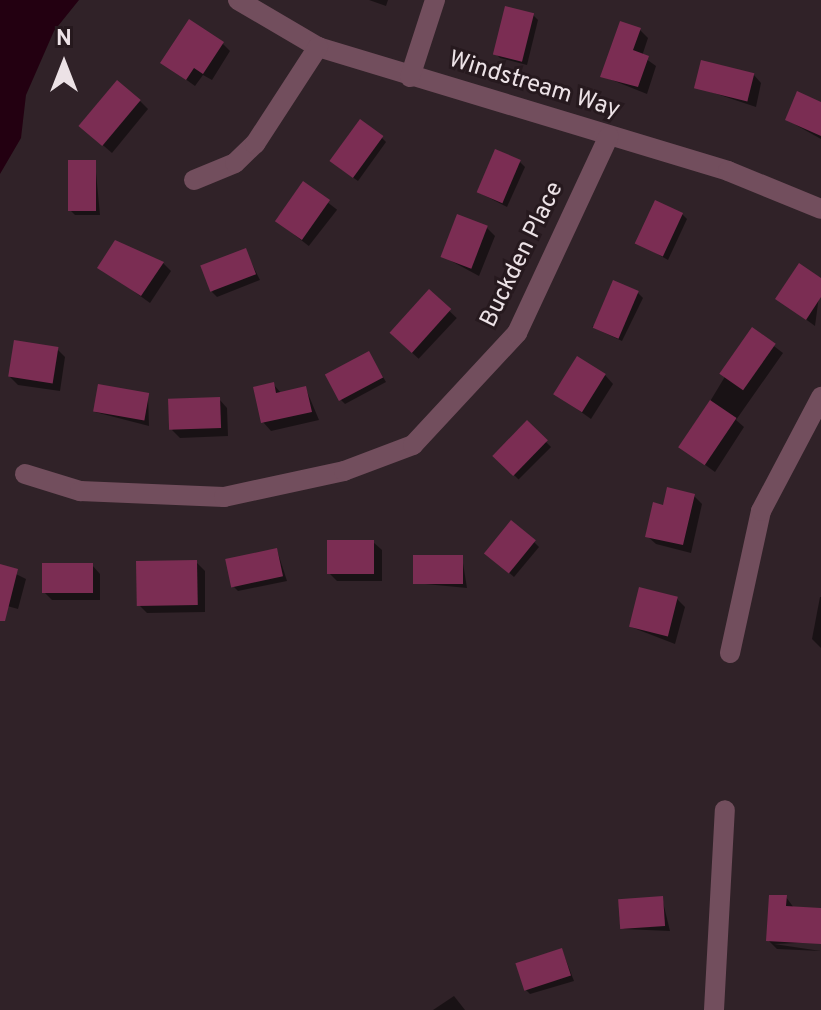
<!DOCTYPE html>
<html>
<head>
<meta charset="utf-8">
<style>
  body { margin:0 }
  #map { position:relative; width:821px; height:1010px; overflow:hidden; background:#302228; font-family:Overpass,sans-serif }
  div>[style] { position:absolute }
  .water>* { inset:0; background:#230011 }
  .shadow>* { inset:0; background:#0007; transform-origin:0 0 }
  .building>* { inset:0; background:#7b2d53; transform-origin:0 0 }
  .minor>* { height:20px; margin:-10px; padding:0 10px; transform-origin:10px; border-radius:10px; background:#724e5d }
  span { translate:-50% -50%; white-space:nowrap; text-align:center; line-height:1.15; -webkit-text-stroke:6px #26191e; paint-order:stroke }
  .street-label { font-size:24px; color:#ece2e6 }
  .north { position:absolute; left:24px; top:24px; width:80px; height:80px; -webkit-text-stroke:6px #26191e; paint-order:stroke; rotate:0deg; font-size:22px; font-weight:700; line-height:32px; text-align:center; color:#ece2e6 }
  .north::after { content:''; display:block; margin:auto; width:28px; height:36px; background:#ece2e6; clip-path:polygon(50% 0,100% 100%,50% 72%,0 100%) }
</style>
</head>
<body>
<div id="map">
  <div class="water">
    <div style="clip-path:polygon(0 0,79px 0,54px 31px,26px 95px,21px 138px,0 174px)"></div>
  </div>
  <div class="shadow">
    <div style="clip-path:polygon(369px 0,388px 0,386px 6px)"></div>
    <div style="clip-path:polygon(533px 15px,538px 20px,527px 65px,500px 58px,495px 53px)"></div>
    <div style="clip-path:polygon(640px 30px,648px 38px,642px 56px,656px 66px,647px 94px,602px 76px)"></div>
    <div style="clip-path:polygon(222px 43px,230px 51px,212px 80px,203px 75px,195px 86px,163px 63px)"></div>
    <div style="clip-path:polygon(753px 74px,761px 83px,756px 107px,696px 87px)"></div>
    <div style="clip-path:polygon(140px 101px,148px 109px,112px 153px,90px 134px)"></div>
    <div style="clip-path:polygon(821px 104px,821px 139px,787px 120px)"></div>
    <div style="clip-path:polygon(381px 137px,386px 142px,358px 181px,337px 166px)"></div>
    <div style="clip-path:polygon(95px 162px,100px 215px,75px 215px,70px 210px)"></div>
    <div style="clip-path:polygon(520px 162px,525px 167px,507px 207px,478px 192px)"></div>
    <div style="left:304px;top:184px;width:42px;height:46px;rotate:38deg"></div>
    <div style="clip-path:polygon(682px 214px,687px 219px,668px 260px,638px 243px)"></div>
    <div style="clip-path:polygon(487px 228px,495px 236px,479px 276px,442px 256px)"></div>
    <div style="clip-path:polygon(245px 250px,260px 280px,217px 297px,212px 292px)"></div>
    <div style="clip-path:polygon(163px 263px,171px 271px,150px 303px,100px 267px)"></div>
    <div style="clip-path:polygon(821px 281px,815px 326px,778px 299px)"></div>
    <div style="left:429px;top:292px;width:38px;height:56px;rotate:43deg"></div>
    <div style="clip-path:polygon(638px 293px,643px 298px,622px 341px,592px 327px)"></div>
    <div style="clip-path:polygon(753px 330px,783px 353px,736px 420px,744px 427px,715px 472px,682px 448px)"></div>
    <div style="clip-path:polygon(57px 349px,65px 357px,60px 391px,18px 385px,10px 377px)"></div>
    <div style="clip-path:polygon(369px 354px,386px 382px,345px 404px,339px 398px)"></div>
    <div style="clip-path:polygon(605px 375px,613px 384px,591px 419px,556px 394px)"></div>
    <div style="clip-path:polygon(273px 384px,281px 393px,306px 389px,319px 420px,271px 431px,263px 422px)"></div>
    <div style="clip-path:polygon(148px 395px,149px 426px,95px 412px)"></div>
    <div style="clip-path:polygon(219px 399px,227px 408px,228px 436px,180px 438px,172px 430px)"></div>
    <div style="left:527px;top:423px;width:34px;height:46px;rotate:45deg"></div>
    <div style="clip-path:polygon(694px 496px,702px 504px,691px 553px,656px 544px,647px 536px,664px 507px)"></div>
    <div style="clip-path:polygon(373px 542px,382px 550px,382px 581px,337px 581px,329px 573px)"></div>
    <div style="clip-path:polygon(534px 542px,539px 547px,514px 577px,491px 557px)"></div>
    <div style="clip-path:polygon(277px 550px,287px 581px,238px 591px,233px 586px)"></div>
    <div style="clip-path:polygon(462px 557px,467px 588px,415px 583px)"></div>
    <div style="clip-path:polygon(196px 562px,205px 571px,205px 612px,147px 613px,139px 605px)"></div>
    <div style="clip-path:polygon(92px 565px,100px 574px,100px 600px,52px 600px,44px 592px)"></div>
    <div style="clip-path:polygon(0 566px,26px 579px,18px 609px,0 604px)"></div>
    <div style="clip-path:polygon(820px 597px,821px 597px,821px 648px,812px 639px)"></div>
    <div style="clip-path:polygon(677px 599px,685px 607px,675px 644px,631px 627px)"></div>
    <div style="clip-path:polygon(786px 897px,794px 908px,821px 910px,821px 942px,774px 944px,821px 951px,777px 949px,768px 940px)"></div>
    <div style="clip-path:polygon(662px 898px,670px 931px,623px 929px)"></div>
    <div style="clip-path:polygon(562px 950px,574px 981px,530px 994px,525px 989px)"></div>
    <div style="clip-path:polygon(454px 996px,465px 1010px,433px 1010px)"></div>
  </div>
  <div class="building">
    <div style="left:505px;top:6px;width:30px;height:50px;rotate:14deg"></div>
    <div style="clip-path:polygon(189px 19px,224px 42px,203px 74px,194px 68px,186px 80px,160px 63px)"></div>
    <div style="clip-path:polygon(620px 21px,641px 28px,633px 50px,649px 56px,638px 87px,600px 77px)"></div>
    <div style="left:701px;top:60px;width:55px;height:29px;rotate:14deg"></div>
    <div style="left:117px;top:80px;width:31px;height:60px;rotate:40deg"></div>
    <div style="clip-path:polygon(797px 91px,821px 102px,821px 136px,785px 120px)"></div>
    <div style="left:360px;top:119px;width:29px;height:52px;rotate:36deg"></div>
    <div style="left:495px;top:149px;width:28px;height:47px;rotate:23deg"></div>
    <div style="left:68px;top:160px;width:28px;height:51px"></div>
    <div style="left:303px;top:181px;width:33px;height:49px;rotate:35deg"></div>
    <div style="left:655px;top:200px;width:31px;height:48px;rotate:25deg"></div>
    <div style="left:457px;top:214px;width:33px;height:46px;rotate:21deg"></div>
    <div style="clip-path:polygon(115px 240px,164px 262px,141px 296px,97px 268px)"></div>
    <div style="left:246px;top:248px;width:28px;height:49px;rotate:69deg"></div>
    <div style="clip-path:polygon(799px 263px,821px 278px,821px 297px,806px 320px,775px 299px)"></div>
    <div style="left:613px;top:280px;width:28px;height:52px;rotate:23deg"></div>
    <div style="left:429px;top:289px;width:30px;height:59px;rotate:42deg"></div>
    <div style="left:752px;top:327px;width:29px;height:57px;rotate:35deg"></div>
    <div style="left:14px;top:340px;width:45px;height:37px;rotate:9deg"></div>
    <div style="left:369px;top:351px;width:30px;height:50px;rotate:62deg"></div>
    <div style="left:577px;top:356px;width:34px;height:45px;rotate:32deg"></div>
    <div style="clip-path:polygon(274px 382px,276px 393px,306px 386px,312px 412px,261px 423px,253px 387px)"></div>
    <div style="left:98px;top:384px;width:52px;height:28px;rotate:10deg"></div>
    <div style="left:220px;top:397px;width:31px;height:52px;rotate:88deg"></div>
    <div style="left:710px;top:400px;width:32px;height:57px;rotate:34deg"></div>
    <div style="left:527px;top:420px;width:29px;height:50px;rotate:44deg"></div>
    <div style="clip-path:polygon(667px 487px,695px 494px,683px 545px,645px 537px,653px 502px,663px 505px)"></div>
    <div style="left:511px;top:520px;width:32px;height:43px;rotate:39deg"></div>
    <div style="left:327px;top:540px;width:47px;height:34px"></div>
    <div style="left:277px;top:548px;width:29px;height:53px;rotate:78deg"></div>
    <div style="left:413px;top:555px;width:50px;height:29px"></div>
    <div style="left:197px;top:560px;width:45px;height:61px;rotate:89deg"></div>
    <div style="left:42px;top:563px;width:51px;height:30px"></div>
    <div style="clip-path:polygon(0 564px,18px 569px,5px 621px,0 621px)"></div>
    <div style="left:639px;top:587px;width:40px;height:41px;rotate:14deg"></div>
    <div style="clip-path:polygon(769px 895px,787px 895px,786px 906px,821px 908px,821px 944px,766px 941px)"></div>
    <div style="left:663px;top:896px;width:30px;height:45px;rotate:86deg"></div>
    <div style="left:562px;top:948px;width:29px;height:49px;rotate:72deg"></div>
  </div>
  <div class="minor">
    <div style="left:238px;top:0;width:93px;rotate:30.4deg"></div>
    <div style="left:318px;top:47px;width:428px;rotate:16.8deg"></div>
    <div style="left:728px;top:171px;width:100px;rotate:22.2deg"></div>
    <div style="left:410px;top:77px;width:81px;rotate:-72deg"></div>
    <div style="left:194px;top:180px;width:44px;rotate:-22.5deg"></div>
    <div style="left:235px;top:163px;width:28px;rotate:-44deg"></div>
    <div style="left:255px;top:144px;width:116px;rotate:-57deg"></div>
    <div style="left:25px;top:474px;width:58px;rotate:17.2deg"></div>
    <div style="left:80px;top:491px;width:144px;rotate:2.4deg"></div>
    <div style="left:224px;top:497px;width:123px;rotate:-12.2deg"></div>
    <div style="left:344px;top:471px;width:74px;rotate:-20.6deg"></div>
    <div style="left:413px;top:445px;width:153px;rotate:-47.1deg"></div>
    <div style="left:517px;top:333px;width:217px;rotate:-65deg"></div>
    <div style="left:730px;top:653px;width:145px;rotate:-77.7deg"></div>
    <div style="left:761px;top:511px;width:129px;rotate:-62.2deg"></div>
    <div style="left:714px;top:1010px;width:200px;rotate:-86.9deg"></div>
  </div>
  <div class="street-label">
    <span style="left:534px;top:86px;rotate:17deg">Windstream Way</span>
    <span style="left:523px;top:255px;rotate:-64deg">Buckden Place</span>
  </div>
  <div class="north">N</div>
</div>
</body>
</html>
